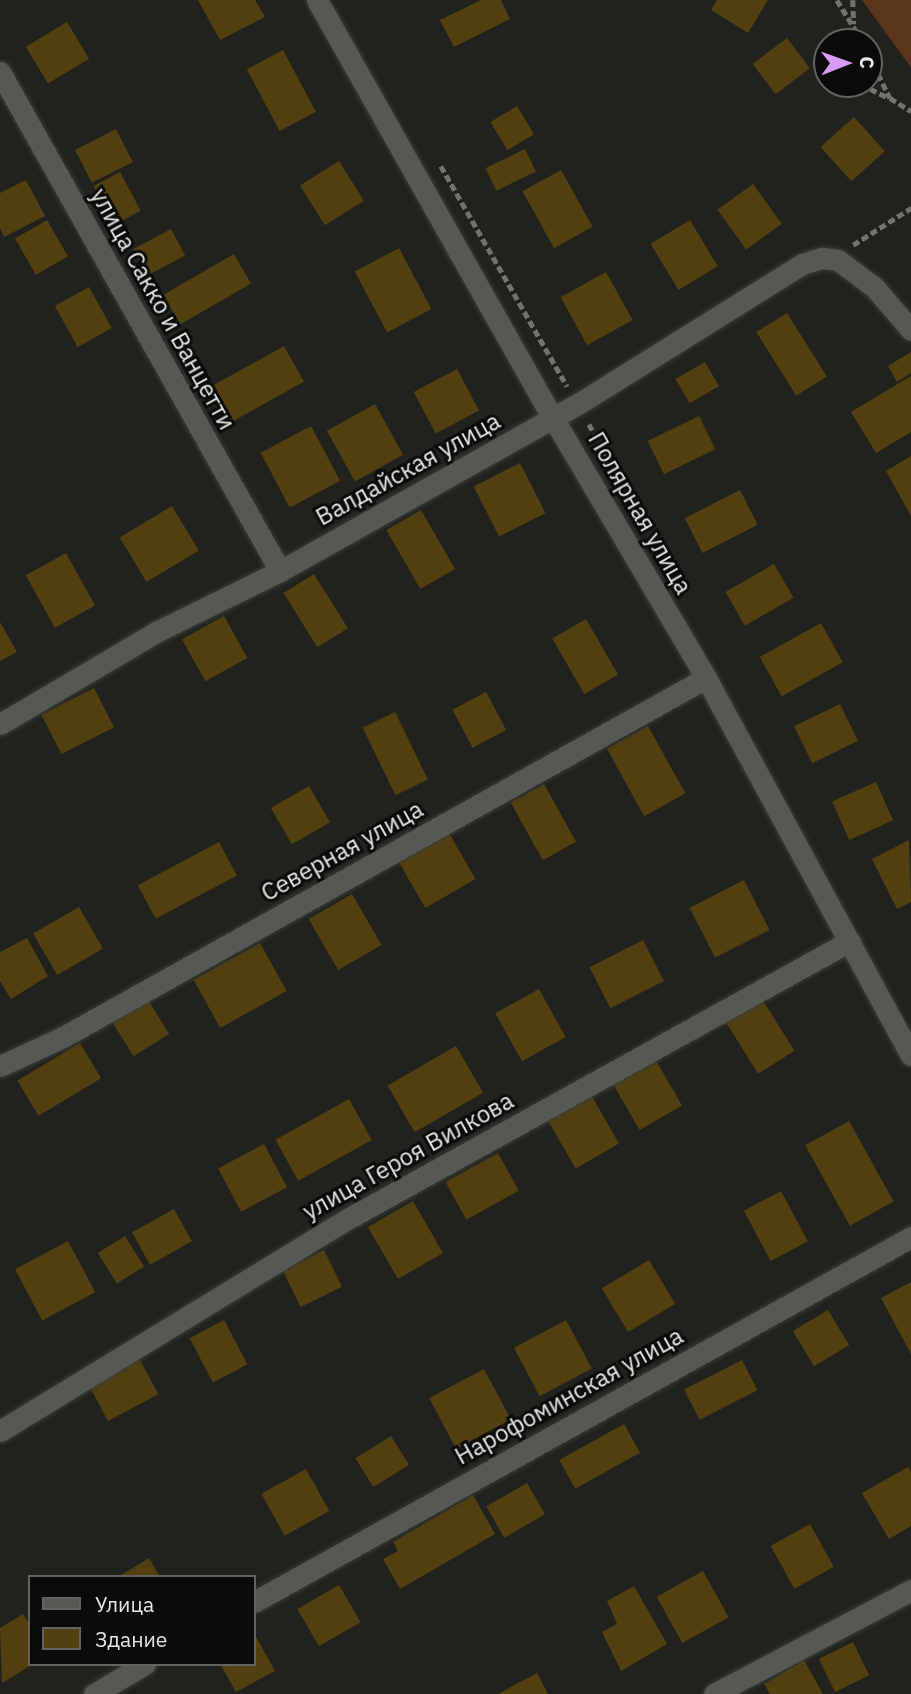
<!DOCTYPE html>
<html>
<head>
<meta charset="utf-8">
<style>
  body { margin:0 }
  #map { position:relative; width:911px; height:1694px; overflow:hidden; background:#21221e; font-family:"IBM Plex Sans",sans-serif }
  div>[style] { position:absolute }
  .green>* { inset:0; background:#5b361c }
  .building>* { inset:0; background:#534010; transform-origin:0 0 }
  .path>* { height:4.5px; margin-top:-2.25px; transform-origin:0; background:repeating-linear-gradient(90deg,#72736f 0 7px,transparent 0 10.5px) }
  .roads { filter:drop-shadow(0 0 2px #3b3c38) drop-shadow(0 0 2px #3b3c38) }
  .minor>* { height:21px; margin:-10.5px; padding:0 10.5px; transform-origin:10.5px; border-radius:10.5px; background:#565853 }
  span { translate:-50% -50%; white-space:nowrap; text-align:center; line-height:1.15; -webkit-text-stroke:6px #0b0c0a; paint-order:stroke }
  .street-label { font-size:24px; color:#e6e7e4 }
  .legend { position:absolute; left:28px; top:1575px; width:228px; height:91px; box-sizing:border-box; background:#0b0c0a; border:2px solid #636461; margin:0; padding:9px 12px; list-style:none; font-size:21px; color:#e6e7e4 }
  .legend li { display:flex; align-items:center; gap:14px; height:35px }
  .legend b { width:35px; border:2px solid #636461 }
  .north { position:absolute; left:813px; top:28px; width:70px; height:70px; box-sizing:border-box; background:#0b0c0a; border:2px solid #636461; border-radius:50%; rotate:89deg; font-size:19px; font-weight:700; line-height:28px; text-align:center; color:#e6e7e4 }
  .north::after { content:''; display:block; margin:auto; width:24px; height:32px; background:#d99af7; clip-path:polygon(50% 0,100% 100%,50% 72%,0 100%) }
</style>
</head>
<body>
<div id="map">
  <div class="green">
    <div style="clip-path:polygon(862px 0,911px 0,911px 67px,904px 58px)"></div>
  </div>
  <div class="building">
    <div style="clip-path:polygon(198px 0,255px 0,265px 17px,220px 40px)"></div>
    <div style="clip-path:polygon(481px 0,501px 0,510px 19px,454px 47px,440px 20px)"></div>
    <div style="clip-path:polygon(717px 0,768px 0,748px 33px,711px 10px)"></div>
    <div style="left:67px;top:22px;width:43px;height:48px;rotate:59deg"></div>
    <div style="left:787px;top:38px;width:38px;height:43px;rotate:53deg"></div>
    <div style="left:283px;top:50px;width:70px;height:41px;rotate:62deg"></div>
    <div style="left:517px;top:106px;width:33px;height:31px;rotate:59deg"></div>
    <div style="left:854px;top:117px;width:46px;height:45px;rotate:48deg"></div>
    <div style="left:116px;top:129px;width:37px;height:46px;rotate:63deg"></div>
    <div style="left:525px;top:149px;width:25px;height:44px;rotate:64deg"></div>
    <div style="left:339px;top:161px;width:47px;height:46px;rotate:58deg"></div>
    <div style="left:561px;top:170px;width:65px;height:44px;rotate:61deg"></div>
    <div style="left:120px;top:172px;width:44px;height:30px;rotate:62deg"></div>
    <div style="clip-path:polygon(26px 180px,45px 216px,4px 237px,0 228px,0 193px)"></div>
    <div style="left:753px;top:184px;width:49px;height:44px;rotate:54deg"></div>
    <div style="left:47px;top:220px;width:42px;height:37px;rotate:60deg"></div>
    <div style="left:690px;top:220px;width:54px;height:46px;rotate:59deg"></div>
    <div style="left:171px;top:229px;width:30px;height:43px;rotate:62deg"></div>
    <div style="left:399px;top:248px;width:69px;height:50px;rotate:62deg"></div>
    <div style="left:234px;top:254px;width:34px;height:82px;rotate:60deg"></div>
    <div style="left:606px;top:272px;width:55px;height:52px;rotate:61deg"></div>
    <div style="left:89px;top:287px;width:47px;height:39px;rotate:61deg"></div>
    <div style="left:787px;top:313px;width:75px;height:36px;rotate:58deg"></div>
    <div style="left:284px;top:346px;width:41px;height:85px;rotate:61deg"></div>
    <div style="clip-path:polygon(911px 352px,911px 373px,897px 382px,888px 366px)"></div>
    <div style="left:705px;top:362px;width:28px;height:34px;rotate:60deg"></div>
    <div style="left:457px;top:369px;width:47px;height:49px;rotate:62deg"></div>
    <div style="clip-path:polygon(911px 376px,911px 432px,876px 453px,851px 412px)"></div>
    <div style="left:375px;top:404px;width:58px;height:55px;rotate:61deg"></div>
    <div style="left:699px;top:416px;width:37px;height:57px;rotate:64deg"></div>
    <div style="left:311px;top:426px;width:62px;height:57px;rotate:62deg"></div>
    <div style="clip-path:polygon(911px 456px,911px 516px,886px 471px)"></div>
    <div style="left:520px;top:463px;width:56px;height:52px;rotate:63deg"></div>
    <div style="left:740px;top:490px;width:39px;height:62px;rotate:63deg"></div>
    <div style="left:172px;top:506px;width:52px;height:61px;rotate:59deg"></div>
    <div style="left:421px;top:510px;width:68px;height:40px;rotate:60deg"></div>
    <div style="left:66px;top:553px;width:60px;height:46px;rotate:61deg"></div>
    <div style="left:774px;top:564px;width:39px;height:56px;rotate:60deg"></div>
    <div style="left:314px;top:574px;width:64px;height:36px;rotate:58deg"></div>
    <div style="left:224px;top:616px;width:48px;height:48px;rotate:61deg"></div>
    <div style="left:586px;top:619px;width:64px;height:39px;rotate:60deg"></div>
    <div style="clip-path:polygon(0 622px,17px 652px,0 661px)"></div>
    <div style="left:821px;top:623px;width:45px;height:70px;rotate:61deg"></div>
    <div style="left:94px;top:688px;width:44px;height:59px;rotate:63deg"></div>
    <div style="left:486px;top:692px;width:43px;height:38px;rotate:62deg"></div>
    <div style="left:840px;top:704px;width:41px;height:51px;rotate:64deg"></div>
    <div style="left:395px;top:712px;width:75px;height:36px;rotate:64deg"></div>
    <div style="left:648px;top:726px;width:77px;height:47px;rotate:61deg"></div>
    <div style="left:876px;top:782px;width:42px;height:48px;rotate:66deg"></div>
    <div style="left:544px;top:784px;width:66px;height:38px;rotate:61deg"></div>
    <div style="left:309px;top:786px;width:42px;height:44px;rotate:60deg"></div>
    <div style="left:449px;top:833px;width:53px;height:58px;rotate:60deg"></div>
    <div style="clip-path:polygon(909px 840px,911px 902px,897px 909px,872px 859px)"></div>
    <div style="left:219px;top:842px;width:38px;height:92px;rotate:62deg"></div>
    <div style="left:744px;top:880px;width:56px;height:61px;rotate:63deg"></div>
    <div style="left:352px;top:894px;width:59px;height:50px;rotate:60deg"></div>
    <div style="left:79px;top:907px;width:48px;height:53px;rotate:60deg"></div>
    <div style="clip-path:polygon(27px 938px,48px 976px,11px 999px,0 981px,0 952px)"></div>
    <div style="left:643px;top:940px;width:46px;height:60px;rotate:63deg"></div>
    <div style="left:260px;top:943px;width:55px;height:76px;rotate:61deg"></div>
    <div style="left:539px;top:989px;width:55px;height:50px;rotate:61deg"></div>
    <div style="left:759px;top:994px;width:67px;height:43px;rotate:58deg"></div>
    <div style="left:148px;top:1000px;width:40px;height:42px;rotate:58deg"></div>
    <div style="left:80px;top:1043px;width:41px;height:73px;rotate:59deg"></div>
    <div style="left:456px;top:1046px;width:54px;height:79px;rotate:60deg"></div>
    <div style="left:654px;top:1057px;width:56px;height:49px;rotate:60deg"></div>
    <div style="left:591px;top:1095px;width:56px;height:50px;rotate:60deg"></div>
    <div style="left:349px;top:1099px;width:47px;height:84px;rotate:61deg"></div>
    <div style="left:849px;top:1121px;width:92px;height:50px;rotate:61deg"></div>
    <div style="left:264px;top:1144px;width:49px;height:52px;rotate:62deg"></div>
    <div style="left:498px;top:1153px;width:43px;height:60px;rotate:61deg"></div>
    <div style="left:781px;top:1191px;width:57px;height:42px;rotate:62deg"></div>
    <div style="left:413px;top:1201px;width:60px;height:52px;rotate:60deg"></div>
    <div style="left:174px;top:1209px;width:37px;height:48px;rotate:61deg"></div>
    <div style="left:125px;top:1236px;width:36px;height:32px;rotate:58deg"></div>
    <div style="left:68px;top:1241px;width:58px;height:60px;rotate:62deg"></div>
    <div style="left:324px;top:1250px;width:41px;height:46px;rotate:64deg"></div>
    <div style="left:649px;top:1260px;width:51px;height:55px;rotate:59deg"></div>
    <div style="clip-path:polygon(911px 1282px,911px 1354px,881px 1298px)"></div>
    <div style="left:828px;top:1310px;width:41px;height:41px;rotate:59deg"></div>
    <div style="left:224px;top:1320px;width:50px;height:39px;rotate:62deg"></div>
    <div style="left:566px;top:1320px;width:55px;height:59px;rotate:62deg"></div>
    <div style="left:139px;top:1358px;width:41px;height:57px;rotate:62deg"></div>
    <div style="left:742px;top:1360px;width:34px;height:65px;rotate:63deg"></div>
    <div style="left:484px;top:1369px;width:57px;height:62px;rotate:62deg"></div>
    <div style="left:624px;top:1424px;width:33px;height:74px;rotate:61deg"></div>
    <div style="left:391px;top:1436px;width:34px;height:42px;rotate:58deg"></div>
    <div style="clip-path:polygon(908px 1467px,911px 1472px,911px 1526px,889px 1539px,862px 1493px)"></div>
    <div style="left:306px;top:1469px;width:48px;height:51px;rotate:61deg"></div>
    <div style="left:527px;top:1483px;width:36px;height:47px;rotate:60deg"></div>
    <div style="clip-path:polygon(473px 1495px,495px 1534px,400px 1589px,383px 1559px,398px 1551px,393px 1542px)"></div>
    <div style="left:810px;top:1524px;width:49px;height:45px;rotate:61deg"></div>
    <div style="clip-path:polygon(149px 1558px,160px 1577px,118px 1577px)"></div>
    <div style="left:703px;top:1571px;width:53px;height:53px;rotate:61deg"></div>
    <div style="left:339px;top:1585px;width:43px;height:48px;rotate:60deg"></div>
    <div style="clip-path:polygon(634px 1586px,667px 1644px,621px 1671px,602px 1632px,617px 1624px,607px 1601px)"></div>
    <div style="clip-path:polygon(23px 1614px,30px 1625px,30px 1666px,2px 1683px,0 1628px)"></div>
    <div style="clip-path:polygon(254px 1633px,275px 1671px,236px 1692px,220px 1664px,254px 1664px)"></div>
    <div style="left:853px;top:1642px;width:37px;height:38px;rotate:64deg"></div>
    <div style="clip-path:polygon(804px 1660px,823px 1694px,770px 1694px,764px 1684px)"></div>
    <div style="clip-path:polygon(537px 1673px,548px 1694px,498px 1694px)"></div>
  </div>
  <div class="path">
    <div style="left:837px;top:0;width:49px;rotate:58.2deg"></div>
    <div style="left:853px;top:0;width:24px;rotate:88deg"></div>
    <div style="left:869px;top:55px;width:48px;rotate:64deg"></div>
    <div style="left:890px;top:98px;width:25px;rotate:32deg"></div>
    <div style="left:861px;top:84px;width:31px;rotate:27deg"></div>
    <div style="left:441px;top:166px;width:254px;rotate:60.2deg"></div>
    <div style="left:853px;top:245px;width:69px;rotate:-32.5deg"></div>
    <div style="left:589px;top:424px;width:43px;rotate:61.1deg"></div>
  </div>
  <div class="roads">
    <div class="minor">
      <div style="left:317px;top:0;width:480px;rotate:60.6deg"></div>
      <div style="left:553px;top:418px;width:302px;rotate:59.5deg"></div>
      <div style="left:706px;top:678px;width:429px;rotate:61.5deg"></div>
      <div style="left:0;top:72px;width:572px;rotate:60.7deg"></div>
      <div style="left:0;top:724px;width:183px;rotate:-30.5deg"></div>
      <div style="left:158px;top:631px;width:136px;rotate:-26.2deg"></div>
      <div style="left:280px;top:571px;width:342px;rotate:-29.3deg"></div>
      <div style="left:578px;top:404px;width:264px;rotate:-32deg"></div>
      <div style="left:802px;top:264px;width:21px;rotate:-17deg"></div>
      <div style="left:822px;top:258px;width:16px;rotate:7deg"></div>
      <div style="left:838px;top:260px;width:46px;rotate:37.1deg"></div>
      <div style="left:875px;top:288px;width:55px;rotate:49.4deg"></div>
      <div style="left:0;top:1066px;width:69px;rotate:-24.7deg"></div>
      <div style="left:63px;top:1037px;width:736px;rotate:-29.18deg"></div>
      <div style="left:0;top:1431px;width:411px;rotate:-31.4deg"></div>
      <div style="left:351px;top:1217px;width:570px;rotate:-28.95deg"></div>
      <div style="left:254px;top:1602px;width:752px;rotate:-29.05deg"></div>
      <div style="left:94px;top:1694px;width:59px;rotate:-30.5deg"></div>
      <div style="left:714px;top:1694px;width:223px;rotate:-27.8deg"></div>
    </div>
  </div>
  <div class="street-label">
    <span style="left:163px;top:309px;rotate:61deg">улица Сакко и Ванцетти</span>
    <span style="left:408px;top:469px;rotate:-29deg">Валдайская улица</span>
    <span style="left:640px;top:513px;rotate:60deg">Полярная улица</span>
    <span style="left:342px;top:851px;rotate:-29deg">Северная улица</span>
    <span style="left:408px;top:1156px;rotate:-29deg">улица Героя Вилкова</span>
    <span style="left:569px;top:1396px;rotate:-29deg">Нарофоминская улица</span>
  </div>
  <ul class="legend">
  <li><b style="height:9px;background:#565853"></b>Улица</li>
  <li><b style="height:19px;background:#534010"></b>Здание</li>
  </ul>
  <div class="north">С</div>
</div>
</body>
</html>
